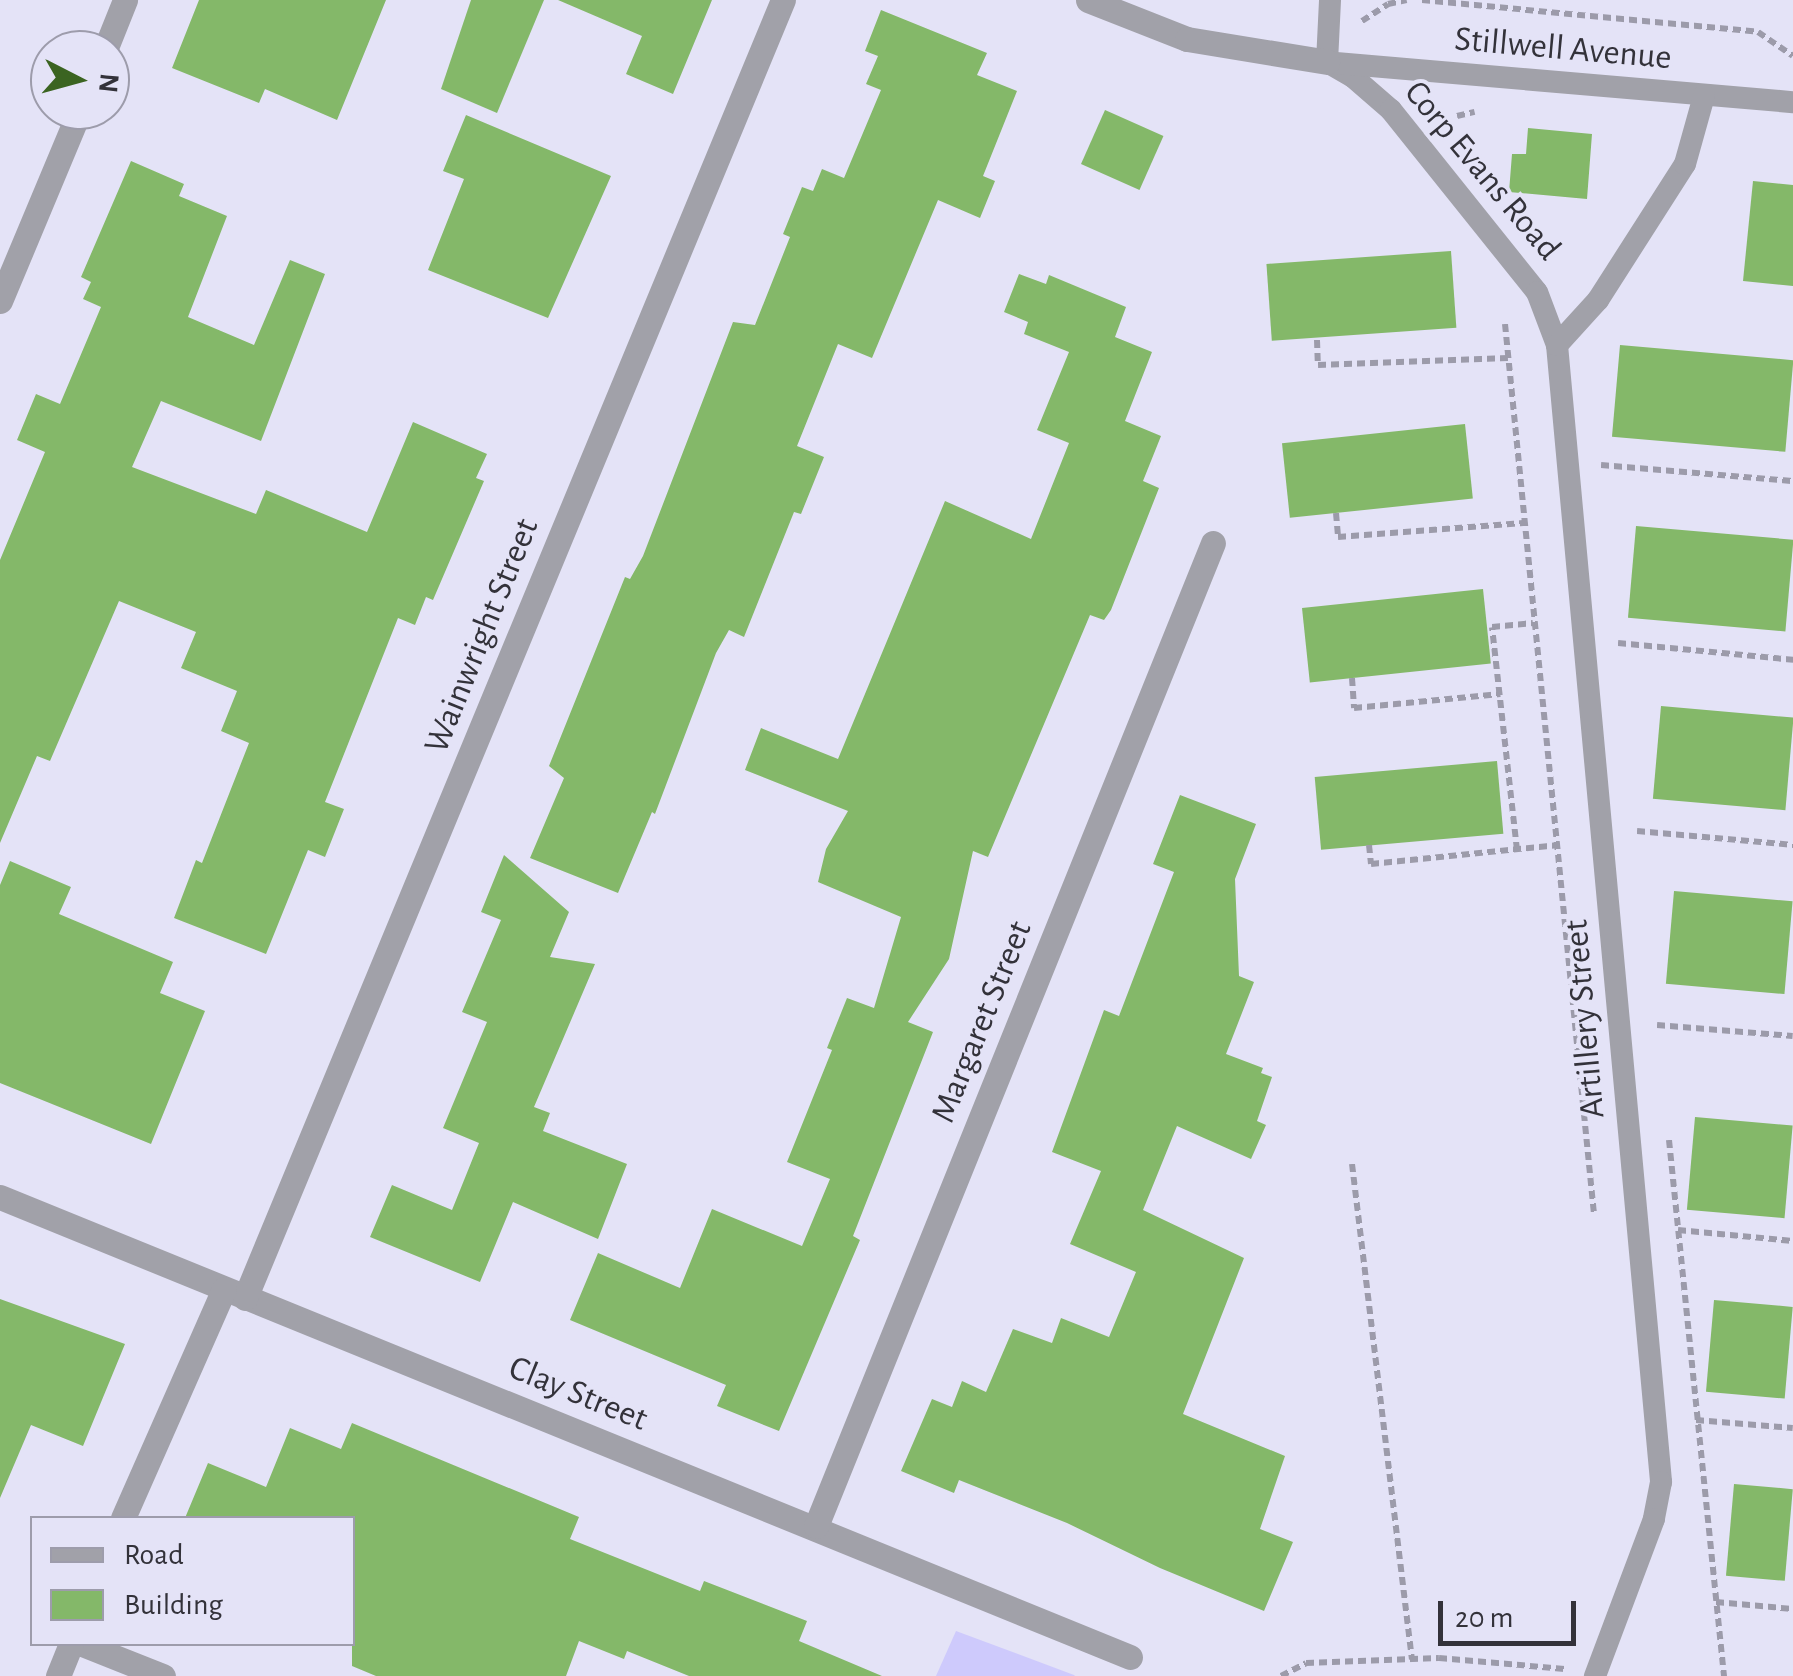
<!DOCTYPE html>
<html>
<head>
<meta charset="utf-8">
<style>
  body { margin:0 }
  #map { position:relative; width:1793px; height:1676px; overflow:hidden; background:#e4e3f7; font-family:"Alegreya Sans",sans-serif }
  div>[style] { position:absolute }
  .green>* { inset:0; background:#cecafc }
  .building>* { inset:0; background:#84b869; transform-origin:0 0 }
  .path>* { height:6px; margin-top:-3px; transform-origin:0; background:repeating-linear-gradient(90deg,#9c9baa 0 8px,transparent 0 13px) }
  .lane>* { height:22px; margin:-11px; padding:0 11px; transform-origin:11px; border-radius:11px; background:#a1a1a9 }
  .street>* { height:25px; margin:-12.5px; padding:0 12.5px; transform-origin:12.5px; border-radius:12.5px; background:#a1a1a9 }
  span { translate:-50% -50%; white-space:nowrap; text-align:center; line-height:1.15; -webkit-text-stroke:8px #e4e3f7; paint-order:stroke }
  .street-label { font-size:35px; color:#33323a }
  .legend { position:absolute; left:30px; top:1516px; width:325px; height:130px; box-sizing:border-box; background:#e4e3f7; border:2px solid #9d9cab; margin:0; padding:12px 18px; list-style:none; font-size:30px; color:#33323a }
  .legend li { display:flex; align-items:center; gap:20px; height:50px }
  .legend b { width:50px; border:2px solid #9d9cab }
  .north { position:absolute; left:30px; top:30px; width:100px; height:100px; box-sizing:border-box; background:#e4e3f7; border:2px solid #9d9cab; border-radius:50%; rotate:96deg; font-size:28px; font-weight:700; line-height:40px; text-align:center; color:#33323a }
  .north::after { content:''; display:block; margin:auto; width:35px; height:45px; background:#3b6421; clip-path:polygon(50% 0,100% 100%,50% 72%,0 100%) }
  .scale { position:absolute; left:1438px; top:1601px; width:138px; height:45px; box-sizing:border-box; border:5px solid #33323a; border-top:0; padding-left:12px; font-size:30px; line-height:35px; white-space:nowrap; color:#33323a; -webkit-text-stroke:8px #e4e3f7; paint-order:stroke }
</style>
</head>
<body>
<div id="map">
  <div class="green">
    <div style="clip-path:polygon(956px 1631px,1074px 1675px,1075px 1676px,936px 1676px)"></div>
  </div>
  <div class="building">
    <div style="clip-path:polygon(199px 0,386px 0,337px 120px,265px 89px,259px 103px,172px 68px)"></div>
    <div style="clip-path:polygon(471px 0,544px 0,497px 113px,441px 89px)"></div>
    <div style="clip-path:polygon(558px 0,712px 0,673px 94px,626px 74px,642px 36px)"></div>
    <div style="clip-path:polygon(881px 10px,987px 53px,977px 75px,1017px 91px,983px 176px,995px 181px,980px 218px,938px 200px,872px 358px,838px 344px,797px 446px,824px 457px,801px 514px,794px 512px,744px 637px,729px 630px,716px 653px,655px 814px,652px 812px,618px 893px,530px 858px,564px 778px,549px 766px,625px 577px,630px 579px,643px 556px,733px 322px,755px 325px,790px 237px,783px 234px,802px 187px,813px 191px,822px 169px,844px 178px,881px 90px,866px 84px,878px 56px,865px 51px)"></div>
    <div style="left:1105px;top:110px;width:64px;height:59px;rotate:24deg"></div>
    <div style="clip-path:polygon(466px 115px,611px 176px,548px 318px,428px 270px,464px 179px,443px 171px)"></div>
    <div style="clip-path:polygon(1528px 128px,1592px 134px,1587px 199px,1509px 192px,1512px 154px,1526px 154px)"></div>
    <div style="clip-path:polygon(131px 161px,184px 184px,179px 196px,227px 216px,188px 317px,254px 345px,290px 260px,325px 274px,261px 441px,161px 401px,132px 467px,256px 514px,266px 490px,367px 532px,413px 422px,487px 454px,476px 478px,484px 481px,433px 600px,426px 597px,415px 625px,398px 618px,325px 802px,344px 809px,325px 857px,308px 850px,266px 954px,174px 918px,196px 860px,202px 863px,249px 743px,221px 731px,237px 691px,181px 668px,196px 632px,119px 601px,50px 761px,37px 756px,0 843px,0 560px,45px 452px,17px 440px,36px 394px,60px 404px,101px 307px,83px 299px,91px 282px,81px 277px)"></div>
    <div style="clip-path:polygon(1753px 181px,1793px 185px,1793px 286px,1743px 281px)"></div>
    <div style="left:1451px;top:251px;width:77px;height:185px;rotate:86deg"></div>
    <div style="clip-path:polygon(1019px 274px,1046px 284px,1049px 275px,1126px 307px,1115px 337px,1152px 352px,1125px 421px,1161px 436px,1143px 481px,1159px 488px,1111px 610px,1104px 620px,1090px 615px,988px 857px,973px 851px,949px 959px,908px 1022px,933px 1032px,853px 1236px,860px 1240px,779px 1431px,717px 1406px,726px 1385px,570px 1320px,598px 1253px,680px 1288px,712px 1209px,802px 1246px,830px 1179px,787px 1162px,832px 1050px,827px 1048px,847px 998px,874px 1008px,901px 917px,818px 882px,826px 849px,848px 811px,745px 770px,761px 728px,838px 759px,945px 501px,1031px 539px,1069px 443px,1037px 430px,1069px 352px,1024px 334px,1028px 322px,1004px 312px)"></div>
    <div style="left:1620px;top:345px;width:174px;height:92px;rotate:5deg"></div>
    <div style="left:1465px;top:424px;width:75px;height:184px;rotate:84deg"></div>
    <div style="left:1636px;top:526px;width:158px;height:92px;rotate:5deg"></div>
    <div style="left:1483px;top:589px;width:75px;height:182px;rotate:84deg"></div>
    <div style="left:1661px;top:706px;width:133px;height:93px;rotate:5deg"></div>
    <div style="left:1497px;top:761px;width:73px;height:183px;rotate:85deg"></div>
    <div style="clip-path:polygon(1180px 795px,1256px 824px,1235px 879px,1239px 976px,1254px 982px,1226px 1054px,1263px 1068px,1261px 1073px,1272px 1077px,1257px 1121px,1266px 1125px,1251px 1159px,1177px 1126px,1143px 1210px,1244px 1258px,1183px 1414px,1285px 1456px,1260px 1529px,1293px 1542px,1264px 1611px,1160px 1568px,1067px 1523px,959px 1480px,954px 1493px,901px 1471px,932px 1399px,952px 1407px,962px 1381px,986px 1392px,1013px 1329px,1052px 1343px,1061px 1318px,1109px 1337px,1136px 1272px,1070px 1244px,1101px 1171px,1052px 1152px,1104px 1010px,1119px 1016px,1174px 872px,1153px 864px)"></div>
    <div style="clip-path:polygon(504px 855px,569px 912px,550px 957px,595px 964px,534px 1107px,550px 1113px,543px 1131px,627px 1164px,598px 1239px,513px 1202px,480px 1282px,370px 1237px,392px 1185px,452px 1210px,479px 1143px,443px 1128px,487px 1022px,462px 1012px,501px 920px,481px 912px)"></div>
    <div style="clip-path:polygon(10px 861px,71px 887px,59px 914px,173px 962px,160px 993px,205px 1011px,151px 1144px,0 1083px,0 885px)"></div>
    <div style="left:1674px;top:891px;width:119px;height:93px;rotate:5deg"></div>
    <div style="left:1695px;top:1117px;width:98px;height:93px;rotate:5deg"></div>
    <div style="clip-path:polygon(0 1299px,125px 1344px,83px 1446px,31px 1425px,0 1498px)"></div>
    <div style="left:1714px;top:1300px;width:79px;height:92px;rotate:5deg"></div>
    <div style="clip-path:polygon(352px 1423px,579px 1517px,570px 1539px,700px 1591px,704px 1581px,807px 1621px,799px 1641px,882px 1676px,689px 1676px,627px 1651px,624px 1659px,579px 1641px,566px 1676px,376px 1676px,352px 1666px,352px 1518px,185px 1518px,208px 1463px,266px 1487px,290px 1428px,341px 1449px)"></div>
    <div style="left:1734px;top:1484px;width:59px;height:92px;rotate:5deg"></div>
  </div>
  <div class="path">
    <div style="left:1422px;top:0;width:338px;rotate:5.4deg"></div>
    <div style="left:1758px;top:32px;width:42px;rotate:34.4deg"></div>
    <div style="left:1362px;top:21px;width:31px;rotate:-33deg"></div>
    <div style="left:1388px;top:4px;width:19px;rotate:-12deg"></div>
    <div style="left:1457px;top:116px;width:18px;rotate:-13deg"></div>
    <div style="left:1505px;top:324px;width:894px;rotate:84.29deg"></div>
    <div style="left:1317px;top:340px;width:25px;rotate:88deg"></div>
    <div style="left:1318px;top:365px;width:190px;rotate:-2.1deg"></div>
    <div style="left:1601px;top:465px;width:193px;rotate:4.8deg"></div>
    <div style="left:1336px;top:513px;width:24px;rotate:85deg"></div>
    <div style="left:1338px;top:537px;width:186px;rotate:-4.3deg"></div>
    <div style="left:1618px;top:643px;width:176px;rotate:5.5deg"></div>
    <div style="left:1352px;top:678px;width:30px;rotate:86deg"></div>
    <div style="left:1354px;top:708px;width:147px;rotate:-5.5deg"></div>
    <div style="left:1637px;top:831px;width:157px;rotate:5.1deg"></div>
    <div style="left:1369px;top:845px;width:19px;rotate:84deg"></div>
    <div style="left:1371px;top:864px;width:189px;rotate:-5.8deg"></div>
    <div style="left:1517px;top:850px;width:224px;rotate:-96.4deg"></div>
    <div style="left:1492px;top:627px;width:41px;rotate:-5.6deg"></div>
    <div style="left:1657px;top:1025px;width:136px;rotate:4.6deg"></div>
    <div style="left:1669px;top:1140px;width:539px;rotate:84.14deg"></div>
    <div style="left:1352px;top:1164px;width:499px;rotate:83.1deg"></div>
    <div style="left:1678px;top:1230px;width:116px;rotate:5.5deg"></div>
    <div style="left:1696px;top:1420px;width:97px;rotate:4.7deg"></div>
    <div style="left:1716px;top:1602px;width:77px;rotate:5.2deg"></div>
    <div style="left:1281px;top:1676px;width:28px;rotate:-27deg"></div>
    <div style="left:1306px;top:1663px;width:133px;rotate:-2.2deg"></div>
    <div style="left:1439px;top:1658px;width:126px;rotate:5deg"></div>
  </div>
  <div class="lane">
    <div style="left:1327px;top:62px;width:30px;rotate:30deg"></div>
    <div style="left:1353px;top:77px;width:50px;rotate:41deg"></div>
    <div style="left:1391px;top:110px;width:233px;rotate:51.3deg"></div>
    <div style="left:1537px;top:292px;width:57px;rotate:69.3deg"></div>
    <div style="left:1557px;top:345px;width:1142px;rotate:84.77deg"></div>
    <div style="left:1661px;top:1482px;width:38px;rotate:101deg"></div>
    <div style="left:1654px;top:1519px;width:168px;rotate:110.6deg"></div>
    <div style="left:1327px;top:62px;width:62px;rotate:-87.2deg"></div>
    <div style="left:1336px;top:63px;width:459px;rotate:4.9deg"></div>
    <div style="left:1557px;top:345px;width:61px;rotate:-47.7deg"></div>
    <div style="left:1598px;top:300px;width:161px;rotate:-57.4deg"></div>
    <div style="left:1685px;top:164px;width:71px;rotate:-74.4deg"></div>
  </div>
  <div class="street">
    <div style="left:1088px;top:0;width:106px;rotate:21.5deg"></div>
    <div style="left:1187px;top:39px;width:142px;rotate:9.3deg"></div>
    <div style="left:105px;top:50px;width:54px;rotate:-68.2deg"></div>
    <div style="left:0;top:301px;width:207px;rotate:-67.3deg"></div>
    <div style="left:0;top:1197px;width:1220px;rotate:22.15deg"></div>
    <div style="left:245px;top:1298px;width:1405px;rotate:-67.49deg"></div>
    <div style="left:123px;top:1518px;width:250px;rotate:-66.2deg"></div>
    <div style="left:816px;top:1526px;width:1060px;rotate:-68.01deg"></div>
    <div style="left:82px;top:1644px;width:87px;rotate:21.6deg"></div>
    <div style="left:58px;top:1676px;width:35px;rotate:-68deg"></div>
  </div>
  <div class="street-label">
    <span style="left:1563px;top:49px;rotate:5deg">Stillwell Avenue</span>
    <span style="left:1482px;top:171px;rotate:50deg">Corp Evans Road</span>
    <span style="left:482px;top:636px;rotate:-68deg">Wainwright Street</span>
    <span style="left:1585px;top:1019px;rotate:-95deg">Artillery Street</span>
    <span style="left:982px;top:1022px;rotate:-68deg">Margaret Street</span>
    <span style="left:578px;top:1394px;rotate:22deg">Clay Street</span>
  </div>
  <ul class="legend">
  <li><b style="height:12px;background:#a1a1a9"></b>Road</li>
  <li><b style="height:28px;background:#84b869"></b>Building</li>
  </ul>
  <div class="north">N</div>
  <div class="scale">20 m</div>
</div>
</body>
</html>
